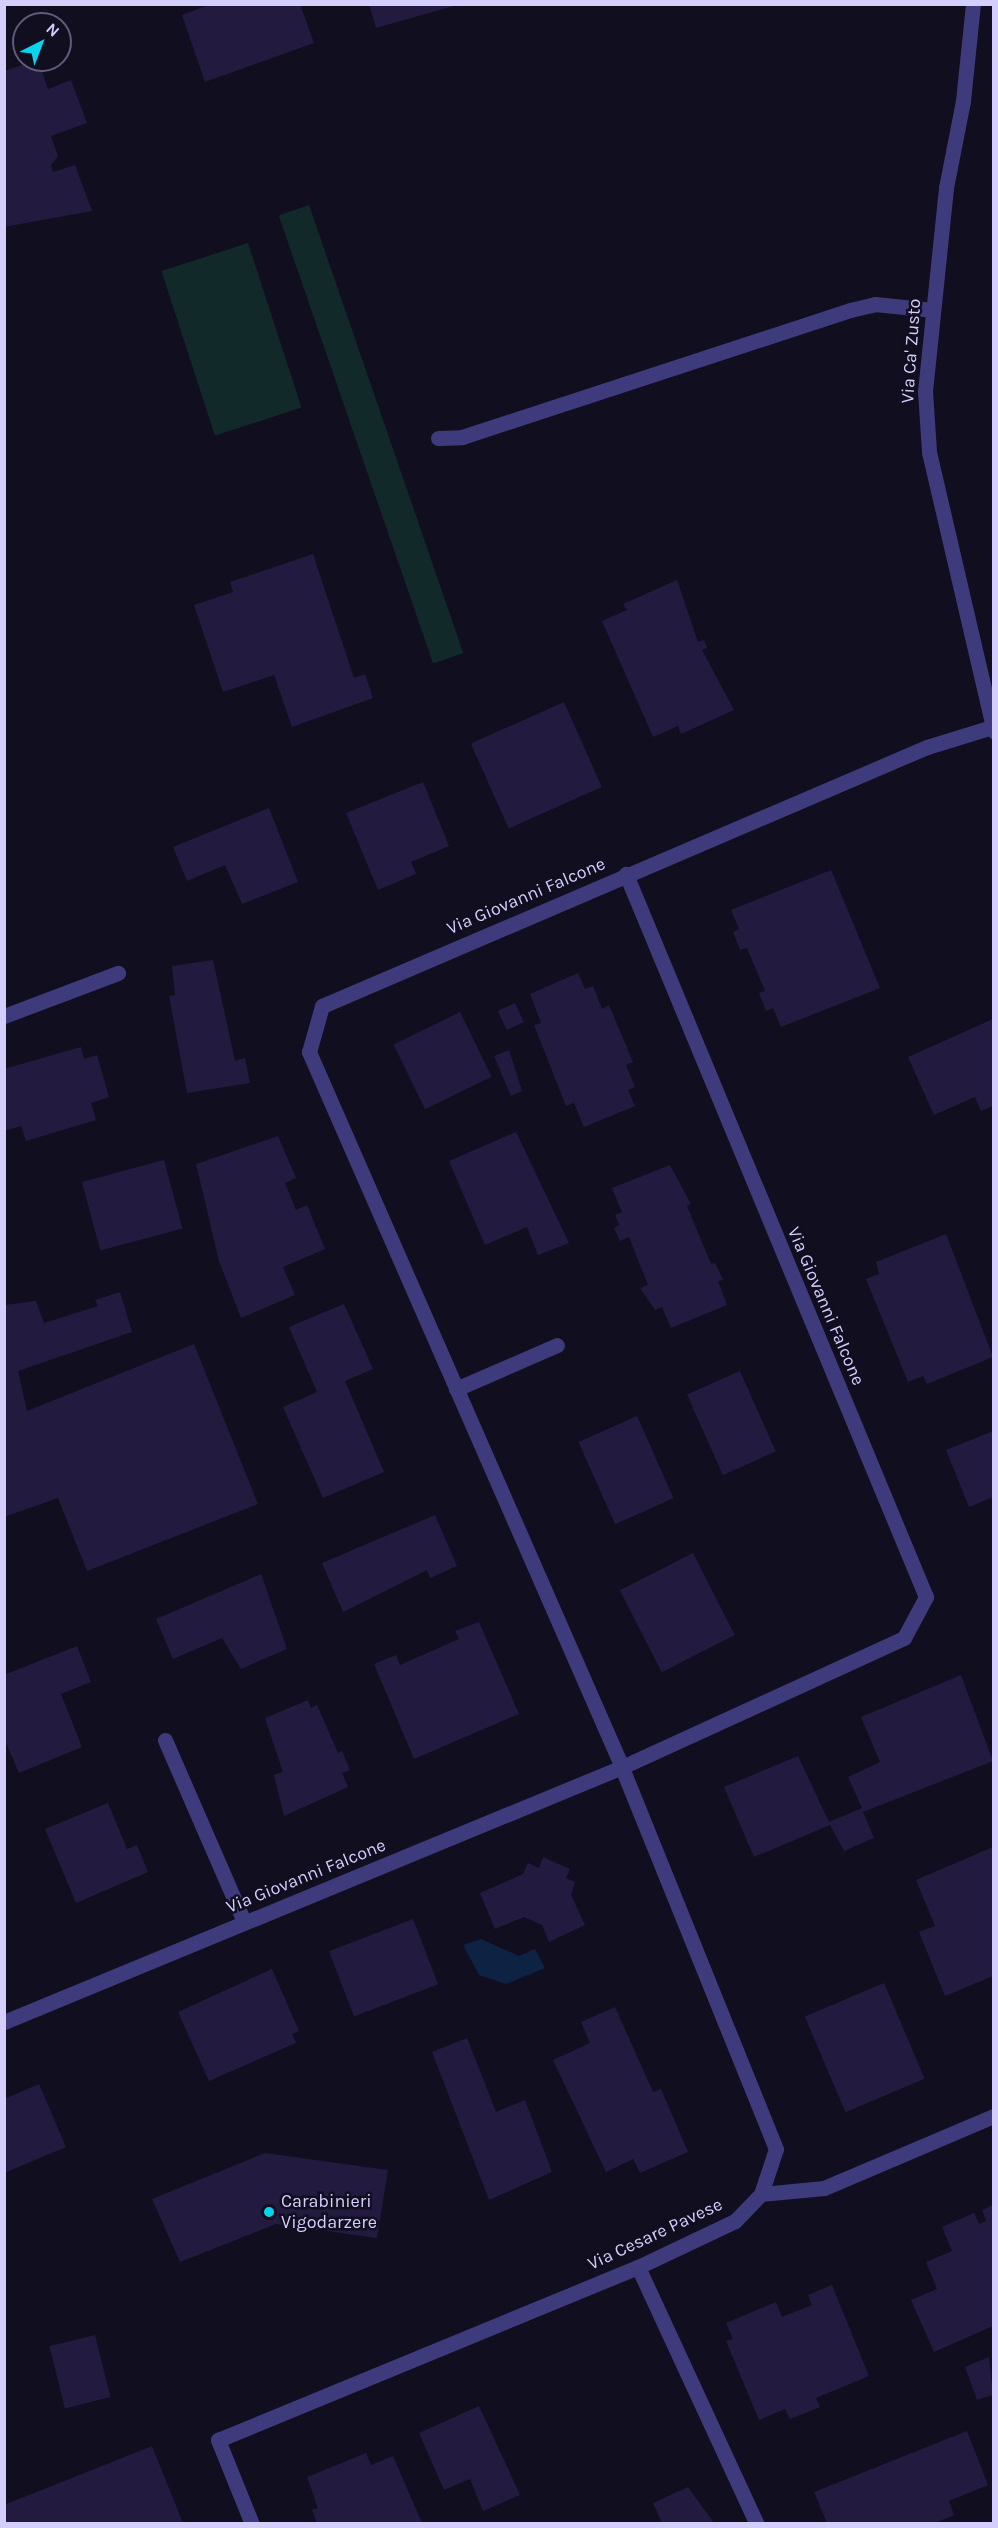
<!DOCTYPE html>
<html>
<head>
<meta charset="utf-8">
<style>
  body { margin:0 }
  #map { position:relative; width:998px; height:2528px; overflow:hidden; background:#110e20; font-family:Karla,sans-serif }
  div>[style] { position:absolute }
  .green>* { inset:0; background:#112929; transform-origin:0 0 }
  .water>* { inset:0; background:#0e2243 }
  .building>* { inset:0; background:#231a40; transform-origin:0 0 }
  .minor>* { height:15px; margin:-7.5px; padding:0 7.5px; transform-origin:7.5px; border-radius:7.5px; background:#3e3b7d }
  .dots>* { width:16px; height:16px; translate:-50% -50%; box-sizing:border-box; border:3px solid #110e20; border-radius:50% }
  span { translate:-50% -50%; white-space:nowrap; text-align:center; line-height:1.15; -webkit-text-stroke:5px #110e20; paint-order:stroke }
  .street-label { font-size:18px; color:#d4cefd }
  .poi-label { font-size:18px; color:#d4cefd }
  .left { translate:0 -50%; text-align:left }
  .frame { position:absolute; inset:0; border:6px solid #d4cefd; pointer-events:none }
  .north { position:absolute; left:12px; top:12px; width:60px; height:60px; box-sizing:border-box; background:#110e20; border:2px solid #5f5b78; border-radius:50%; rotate:42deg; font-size:16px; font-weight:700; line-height:24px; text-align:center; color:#d4cefd }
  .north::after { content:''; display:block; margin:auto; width:21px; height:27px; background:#0ad3ee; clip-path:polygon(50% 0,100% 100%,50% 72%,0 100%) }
</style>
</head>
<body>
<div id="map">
  <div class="green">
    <div style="left:309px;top:205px;width:474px;height:32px;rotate:71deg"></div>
    <div style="left:248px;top:243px;width:173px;height:91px;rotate:72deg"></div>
  </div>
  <div class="water">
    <div style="clip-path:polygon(481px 1939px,519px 1956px,535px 1949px,545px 1968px,506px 1984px,479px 1975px,463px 1945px)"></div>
  </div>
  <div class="building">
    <div style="clip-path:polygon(211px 4px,300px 4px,314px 43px,205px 82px,182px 15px)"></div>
    <div style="clip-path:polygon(369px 4px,456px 4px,457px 5px,376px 28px)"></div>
    <div style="clip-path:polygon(38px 60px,48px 89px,71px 80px,87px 123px,51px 136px,58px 156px,51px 165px,53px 172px,75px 165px,92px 211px,4px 227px,4px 71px)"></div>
    <div style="clip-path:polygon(313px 554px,354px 678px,365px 674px,373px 698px,292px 727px,274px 675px,223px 692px,194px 605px,233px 592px,230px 582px)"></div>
    <div style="clip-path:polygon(677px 580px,698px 642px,704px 640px,707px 648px,702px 650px,734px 710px,681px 734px,678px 726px,653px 737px,602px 621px,627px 610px,623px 604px)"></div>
    <div style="left:564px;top:702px;width:93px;height:102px;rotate:66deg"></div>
    <div style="clip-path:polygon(423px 782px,449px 846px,411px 862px,416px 874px,378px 890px,346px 813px)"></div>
    <div style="clip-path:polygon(269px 808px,298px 882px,242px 904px,225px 865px,187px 881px,173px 847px)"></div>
    <div style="clip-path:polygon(831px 870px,880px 988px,781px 1027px,773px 1008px,766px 1011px,759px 993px,765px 991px,747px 948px,740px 950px,733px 932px,739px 929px,731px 910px)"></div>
    <div style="clip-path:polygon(213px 960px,235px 1061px,245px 1058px,250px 1083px,187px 1093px,169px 996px,175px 995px,172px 966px)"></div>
    <div style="clip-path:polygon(578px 973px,585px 989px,593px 986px,602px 1009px,609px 1005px,633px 1062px,626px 1065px,635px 1087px,628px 1090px,635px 1106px,584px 1127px,574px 1103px,566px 1106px,534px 1025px,541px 1023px,530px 994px)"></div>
    <div style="left:515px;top:1003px;width:21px;height:19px;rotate:65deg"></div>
    <div style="left:460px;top:1012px;width:72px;height:74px;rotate:64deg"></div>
    <div style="clip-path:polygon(993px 1019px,993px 1106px,981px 1111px,975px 1097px,934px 1115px,908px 1057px)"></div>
    <div style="clip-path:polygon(81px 1047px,84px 1059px,97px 1055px,109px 1097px,91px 1103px,96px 1120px,26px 1141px,21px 1126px,4px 1131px,4px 1069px)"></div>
    <div style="clip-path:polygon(509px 1050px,522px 1091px,511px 1096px,494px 1056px)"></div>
    <div style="clip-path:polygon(516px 1132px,569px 1243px,538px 1255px,527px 1227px,485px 1245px,449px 1161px)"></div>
    <div style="clip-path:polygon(278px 1136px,296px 1178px,285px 1183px,296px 1210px,307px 1205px,325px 1249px,283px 1267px,295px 1295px,241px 1318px,219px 1261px,196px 1164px)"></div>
    <div style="left:164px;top:1160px;width:71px;height:85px;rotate:75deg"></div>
    <div style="clip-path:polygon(670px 1165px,691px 1204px,687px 1206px,711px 1264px,715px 1263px,723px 1280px,718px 1281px,727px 1305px,671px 1328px,662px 1307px,655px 1310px,640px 1288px,648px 1285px,629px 1237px,620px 1241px,614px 1228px,619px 1225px,615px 1215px,622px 1212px,612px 1188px)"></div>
    <div style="clip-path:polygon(946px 1234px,993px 1357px,927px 1384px,923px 1376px,908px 1382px,866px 1279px,879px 1274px,876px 1262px)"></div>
    <div style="clip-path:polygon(120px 1292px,132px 1332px,18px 1371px,27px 1411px,194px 1344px,258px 1504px,87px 1571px,58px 1498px,4px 1517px,4px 1305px,36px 1301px,44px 1323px,98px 1306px,95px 1300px)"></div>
    <div style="clip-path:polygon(344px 1304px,373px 1369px,345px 1381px,384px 1472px,323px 1498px,283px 1407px,317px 1392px,289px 1327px)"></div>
    <div style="left:740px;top:1371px;width:88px;height:58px;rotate:66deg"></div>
    <div style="left:637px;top:1416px;width:90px;height:64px;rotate:66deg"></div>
    <div style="clip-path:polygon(993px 1431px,993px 1497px,969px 1507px,946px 1450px)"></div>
    <div style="clip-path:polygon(435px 1515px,457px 1566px,430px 1578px,427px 1570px,343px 1612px,322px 1563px)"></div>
    <div style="left:693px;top:1553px;width:92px;height:82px;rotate:63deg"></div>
    <div style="clip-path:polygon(261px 1574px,287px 1649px,241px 1669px,222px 1638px,173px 1659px,156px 1619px)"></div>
    <div style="clip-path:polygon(479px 1622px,519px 1714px,414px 1759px,374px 1664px,396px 1655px,400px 1665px,459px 1639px,455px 1631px)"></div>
    <div style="clip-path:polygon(77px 1646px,91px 1682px,61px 1694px,82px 1747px,19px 1773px,4px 1738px,4px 1675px)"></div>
    <div style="clip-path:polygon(961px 1675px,993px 1761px,863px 1812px,874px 1838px,844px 1851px,830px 1825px,754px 1857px,724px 1787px,798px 1756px,829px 1822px,862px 1808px,848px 1777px,880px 1762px,861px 1717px)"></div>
    <div style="clip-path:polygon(308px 1700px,311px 1708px,317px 1705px,338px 1753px,342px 1751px,350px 1770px,342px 1773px,348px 1787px,284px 1816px,274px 1775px,283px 1772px,265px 1718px)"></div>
    <div style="clip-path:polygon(108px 1803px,127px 1849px,137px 1845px,148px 1872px,76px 1903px,45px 1829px)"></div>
    <div style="clip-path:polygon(993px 1847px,993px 1976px,945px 1996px,919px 1932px,935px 1926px,916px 1880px)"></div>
    <div style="clip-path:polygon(543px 1857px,570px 1869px,566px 1878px,575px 1882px,571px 1895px,585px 1925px,549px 1942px,542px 1925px,524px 1917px,495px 1929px,480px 1893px,523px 1874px,528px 1863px,539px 1868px)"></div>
    <div style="left:413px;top:1919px;width:70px;height:90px;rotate:69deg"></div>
    <div style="clip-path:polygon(272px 1969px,299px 2031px,292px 2034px,296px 2043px,209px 2081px,178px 2012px)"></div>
    <div style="left:884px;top:1983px;width:104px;height:86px;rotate:67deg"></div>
    <div style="clip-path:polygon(615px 2007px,653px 2092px,661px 2089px,688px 2152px,640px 2173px,633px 2159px,606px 2172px,553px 2060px,590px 2043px,581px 2022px)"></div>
    <div style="clip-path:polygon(467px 2038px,496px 2112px,525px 2100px,552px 2172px,489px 2200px,432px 2052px)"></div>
    <div style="clip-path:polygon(39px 2084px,66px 2147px,4px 2173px,4px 2099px)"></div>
    <div style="clip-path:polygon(265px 2153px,388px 2170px,377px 2238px,276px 2224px,180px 2262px,152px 2199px)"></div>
    <div style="clip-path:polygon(993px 2205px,993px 2326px,934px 2352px,911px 2300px,937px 2289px,926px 2262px,952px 2251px,942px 2227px,974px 2213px,979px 2224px,986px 2221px,982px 2210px)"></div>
    <div style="clip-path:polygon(832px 2285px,869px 2376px,816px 2398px,820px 2407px,790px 2419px,785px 2409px,759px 2420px,726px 2341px,733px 2339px,726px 2323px,776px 2302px,782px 2317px,812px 2305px,808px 2295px)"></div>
    <div style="left:95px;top:2335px;width:64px;height:47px;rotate:76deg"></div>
    <div style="clip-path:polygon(989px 2357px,993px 2395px,977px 2400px,965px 2367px)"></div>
    <div style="clip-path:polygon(479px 2406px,520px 2495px,483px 2511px,470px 2479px,444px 2490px,419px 2433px)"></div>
    <div style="clip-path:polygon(967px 2431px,988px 2485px,949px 2501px,954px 2515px,935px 2523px,827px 2523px,814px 2492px)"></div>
    <div style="clip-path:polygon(152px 2446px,183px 2523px,4px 2523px,4px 2505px)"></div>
    <div style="clip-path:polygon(366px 2453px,371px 2465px,393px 2456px,422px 2523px,317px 2523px,312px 2510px,318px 2508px,307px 2477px)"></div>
    <div style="clip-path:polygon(688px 2487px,714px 2523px,662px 2523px,653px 2503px)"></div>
  </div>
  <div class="minor">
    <div style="left:973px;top:4px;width:98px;rotate:95.9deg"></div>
    <div style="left:963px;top:101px;width:89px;rotate:101.1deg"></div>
    <div style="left:946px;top:188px;width:204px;rotate:95.9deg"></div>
    <div style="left:925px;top:391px;width:61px;rotate:86.2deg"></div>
    <div style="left:929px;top:452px;width:287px;rotate:76.9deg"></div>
    <div style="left:438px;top:438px;width:24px;rotate:-2deg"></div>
    <div style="left:462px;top:437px;width:408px;rotate:-18.1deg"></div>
    <div style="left:850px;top:310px;width:26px;rotate:-13deg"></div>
    <div style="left:875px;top:304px;width:58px;rotate:5.9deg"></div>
    <div style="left:4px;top:1016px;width:122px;rotate:-20.7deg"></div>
    <div style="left:456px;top:1389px;width:110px;rotate:-23.5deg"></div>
    <div style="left:165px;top:1740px;width:198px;rotate:66.5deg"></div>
    <div style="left:4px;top:2022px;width:669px;rotate:-22.42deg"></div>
    <div style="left:622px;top:1767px;width:310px;rotate:-24.6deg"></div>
    <div style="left:904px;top:1638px;width:47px;rotate:-61.8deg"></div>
    <div style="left:926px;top:1597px;width:783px;rotate:-112.54deg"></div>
    <div style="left:761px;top:2194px;width:63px;rotate:-5.4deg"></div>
    <div style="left:824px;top:2188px;width:185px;rotate:-23deg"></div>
    <div style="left:638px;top:2267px;width:283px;rotate:65.2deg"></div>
    <div style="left:252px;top:2524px;width:91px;rotate:-112deg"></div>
    <div style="left:218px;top:2440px;width:454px;rotate:-22.4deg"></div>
    <div style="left:638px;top:2267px;width:107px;rotate:-25.4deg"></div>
    <div style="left:735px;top:2221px;width:37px;rotate:-46deg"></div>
    <div style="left:761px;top:2194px;width:47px;rotate:-71.6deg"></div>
    <div style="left:776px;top:2149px;width:412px;rotate:-112deg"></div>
    <div style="left:622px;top:1767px;width:781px;rotate:-113.64deg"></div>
    <div style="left:309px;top:1052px;width:48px;rotate:-74.2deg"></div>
    <div style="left:322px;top:1006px;width:658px;rotate:-23.18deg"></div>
    <div style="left:927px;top:747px;width:68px;rotate:-17.1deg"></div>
  </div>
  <div class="dots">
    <div style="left:269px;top:2212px;background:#0ad3ee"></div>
  </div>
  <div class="street-label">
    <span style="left:911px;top:351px;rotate:-86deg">Via Ca' Zusto</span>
    <span style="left:526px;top:896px;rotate:-23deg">Via Giovanni Falcone</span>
    <span style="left:826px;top:1306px;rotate:67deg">Via Giovanni Falcone</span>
    <span style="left:306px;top:1876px;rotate:-22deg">Via Giovanni Falcone</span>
    <span style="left:655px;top:2234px;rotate:-25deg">Via Cesare Pavese</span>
  </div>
  <div class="poi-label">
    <span class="left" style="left:281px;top:2212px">Carabinieri<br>Vigodarzere</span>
  </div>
  <div class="frame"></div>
  <div class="north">N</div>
</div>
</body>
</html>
